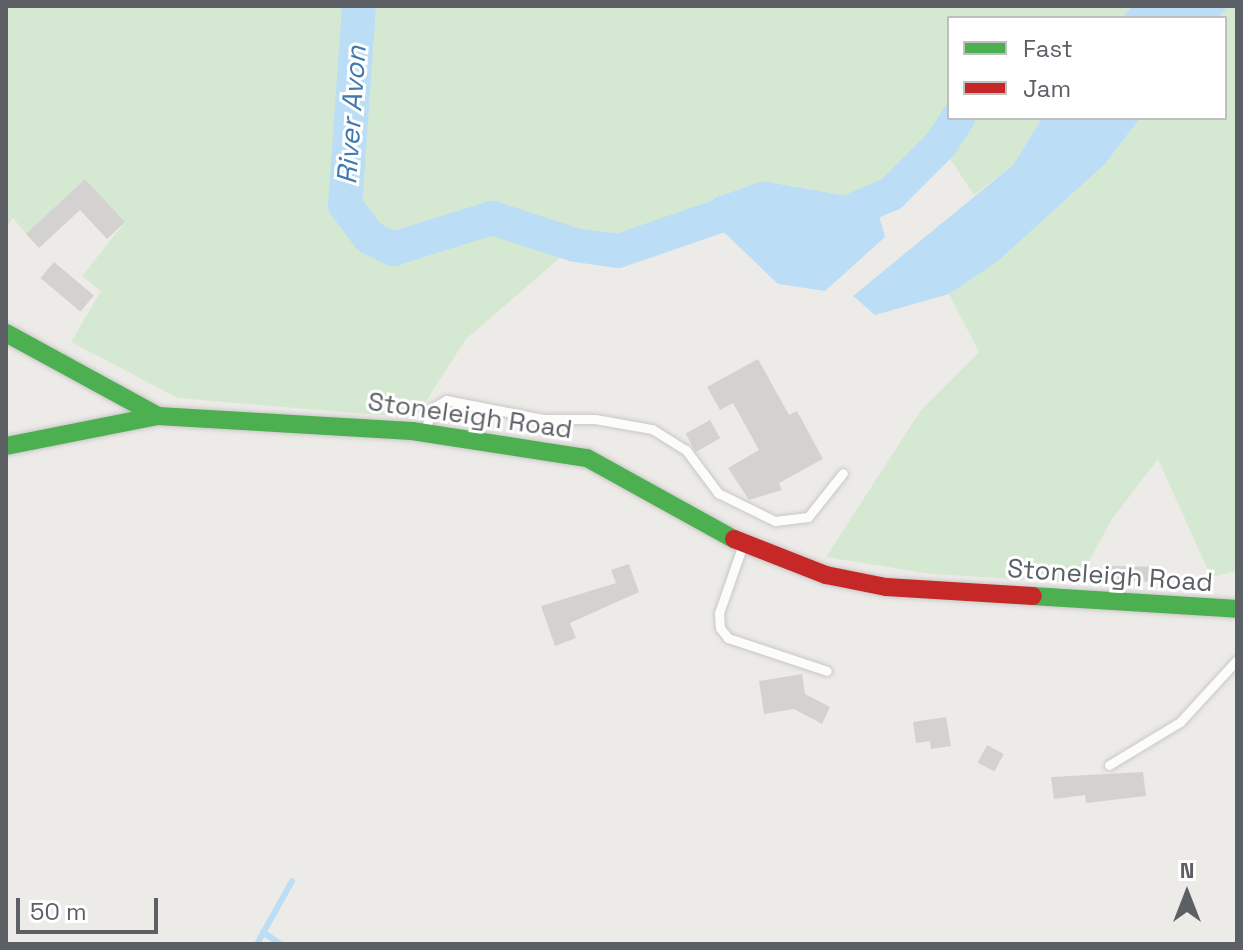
<!DOCTYPE html>
<html>
<head>
<meta charset="utf-8">
<style>
  body { margin:0 }
  #map { position:relative; width:1243px; height:950px; overflow:hidden; background:#edebe7; font-family:"Space Grotesk",sans-serif }
  div>[style] { position:absolute }
  .green>* { inset:0; background:#d5e8d2 }
  .water>* { inset:0; background:#bbdef6 }
  .stream>* { height:6px; margin:-3px; padding:0 3px; transform-origin:3px; border-radius:3px; background:#bbdef6 }
  .river>* { height:34px; margin:-17px; padding:0 17px; transform-origin:17px; border-radius:17px; background:#bbdef6 }
  .building>* { inset:0; background:#d3d2d0; transform-origin:0 0 }
  .roads { filter:drop-shadow(0 0 2px #c8c8c8) drop-shadow(0 0 2px #c8c8c8) }
  .lane>* { height:9px; margin:-4.5px; padding:0 4.5px; transform-origin:4.5px; border-radius:4.5px; background:#fcfcfb }
  .fast>* { height:18px; margin:-9px; padding:0 9px; transform-origin:9px; border-radius:9px; background:#4caf50 }
  .jam>* { height:18px; margin:-9px; padding:0 9px; transform-origin:9px; border-radius:9px; background:#c62828 }
  span { translate:-50% -50%; white-space:nowrap; text-align:center; line-height:1.15; -webkit-text-stroke:6px #fff; paint-order:stroke }
  .street-label { font-size:26px; color:#5c6065 }
  .water-label { font-size:28px; color:#4279af; font-style:italic }
  .frame { position:absolute; inset:0; border:8px solid #5c6065; pointer-events:none }
  .legend { position:absolute; left:947px; top:16px; width:280px; height:104px; box-sizing:border-box; background:#fff; border:2px solid #bebfc1; margin:0; padding:10px 14px; list-style:none; font-size:24px; color:#5c6065 }
  .legend li { display:flex; align-items:center; gap:16px; height:40px }
  .legend b { width:40px; border:2px solid #bebfc1 }
  .north { position:absolute; left:1147px; top:854px; width:80px; height:80px; -webkit-text-stroke:6px #fff; paint-order:stroke; rotate:0deg; font-size:22px; font-weight:700; line-height:32px; text-align:center; color:#5c6065 }
  .north::after { content:''; display:block; margin:auto; width:28px; height:36px; background:#5c6065; clip-path:polygon(50% 0,100% 100%,50% 72%,0 100%) }
  .scale { position:absolute; left:16px; top:898px; width:142px; height:36px; box-sizing:border-box; border:4px solid #5c6065; border-top:0; padding-left:10px; font-size:24px; line-height:28px; white-space:nowrap; color:#5c6065; -webkit-text-stroke:6px #fff; paint-order:stroke }
</style>
</head>
<body>
<div id="map">
  <div class="green">
    <div style="clip-path:polygon(6px 6px,1132px 6px,1122px 18px,949px 18px,949px 118px,1042px 118px,1013px 165px,974px 195px,941px 145px,891px 194px,875px 201px,763px 181px,714px 198px,710px 219px,618px 251px,575px 245px,466px 339px,415px 418px,178px 398px,71px 342px,101px 291px,82px 276px,125px 222px,85px 179px,26px 234px,13px 218px,6px 227px)"></div>
    <div style="clip-path:polygon(1228px 6px,1237px 6px,1237px 571px,1211px 577px,1158px 459px,1112px 519px,1077px 583px,932px 574px,826px 557px,921px 410px,979px 352px,949px 294px,997px 262px,1105px 164px,1140px 118px,1225px 118px,1225px 18px,1218px 18px)"></div>
  </div>
  <div class="water">
    <div style="clip-path:polygon(1132px 6px,1228px 6px,1218px 18px,1122px 18px)"></div>
    <div style="clip-path:polygon(1042px 118px,1140px 118px,1105px 164px,997px 262px,949px 294px,875px 315px,853px 296px,1013px 165px)"></div>
    <div style="clip-path:polygon(763px 181px,875px 201px,885px 237px,825px 291px,778px 284px,710px 219px,714px 198px)"></div>
  </div>
  <div class="stream">
    <div style="left:263px;top:932px;width:21px;rotate:35deg"></div>
    <div style="left:257px;top:944px;width:72px;rotate:-60.9deg"></div>
  </div>
  <div class="river">
    <div style="left:359px;top:6px;width:199px;rotate:94deg"></div>
    <div style="left:345px;top:205px;width:40px;rotate:53deg"></div>
    <div style="left:369px;top:237px;width:27px;rotate:27deg"></div>
    <div style="left:393px;top:249px;width:104px;rotate:-17.4deg"></div>
    <div style="left:492px;top:218px;width:87px;rotate:18deg"></div>
    <div style="left:575px;top:245px;width:43px;rotate:7.9deg"></div>
    <div style="left:618px;top:251px;width:132px;rotate:-19deg"></div>
    <div style="left:743px;top:208px;width:9px;rotate:13deg"></div>
    <div style="left:834px;top:218px;width:62px;rotate:-22.8deg"></div>
    <div style="left:891px;top:194px;width:71px;rotate:-45deg"></div>
    <div style="left:941px;top:144px;width:31px;rotate:-57deg"></div>
  </div>
  <div class="building">
    <div style="clip-path:polygon(85px 179px,125px 222px,107px 239px,80px 210px,39px 248px,26px 234px)"></div>
    <div style="left:54px;top:262px;width:52px;height:21px;rotate:40deg"></div>
    <div style="clip-path:polygon(758px 359px,789px 415px,797px 411px,823px 459px,779px 483px,782px 490px,749px 500px,728px 468px,759px 450px,733px 403px,720px 410px,707px 387px)"></div>
    <div style="left:710px;top:420px;width:21px;height:28px;rotate:61deg"></div>
    <div style="clip-path:polygon(629px 564px,639px 592px,570px 623px,576px 638px,555px 646px,541px 606px,616px 583px,611px 570px)"></div>
    <div style="left:1110px;top:566px;width:43px;height:15px;rotate:1deg"></div>
    <div style="clip-path:polygon(802px 674px,805px 694px,830px 707px,822px 724px,794px 709px,764px 714px,759px 681px)"></div>
    <div style="clip-path:polygon(946px 717px,951px 746px,931px 749px,930px 741px,916px 743px,913px 722px)"></div>
    <div style="left:987px;top:745px;width:19px;height:20px;rotate:28deg"></div>
    <div style="clip-path:polygon(1143px 772px,1146px 796px,1086px 803px,1085px 795px,1054px 799px,1051px 777px)"></div>
  </div>
  <div class="roads">
    <div class="lane">
      <div style="left:426px;top:429px;width:21px;rotate:-76deg"></div>
      <div style="left:431px;top:409px;width:17px;rotate:-31deg"></div>
      <div style="left:446px;top:400px;width:100px;rotate:11deg"></div>
      <div style="left:544px;top:419px;width:51px"></div>
      <div style="left:595px;top:419px;width:58px;rotate:10deg"></div>
      <div style="left:652px;top:429px;width:40px;rotate:32deg"></div>
      <div style="left:686px;top:450px;width:54px;rotate:53.3deg"></div>
      <div style="left:718px;top:493px;width:64px;rotate:26.2deg"></div>
      <div style="left:775px;top:521px;width:33px;rotate:-7deg"></div>
      <div style="left:808px;top:517px;width:56px;rotate:-51.5deg"></div>
      <div style="left:742px;top:547px;width:70px;rotate:109.2deg"></div>
      <div style="left:719px;top:613px;width:15px;rotate:86deg"></div>
      <div style="left:720px;top:628px;width:13px;rotate:51deg"></div>
      <div style="left:728px;top:638px;width:104px;rotate:18.4deg"></div>
      <div style="left:1109px;top:765px;width:83px;rotate:-31.2deg"></div>
      <div style="left:1180px;top:722px;width:84px;rotate:-47.4deg"></div>
    </div>
    <div class="fast">
      <div style="left:6px;top:333px;width:173px;rotate:28.6deg"></div>
      <div style="left:6px;top:446px;width:155px;rotate:-11.2deg"></div>
      <div style="left:158px;top:416px;width:254px;rotate:3.4deg"></div>
      <div style="left:412px;top:431px;width:177px;rotate:8.8deg"></div>
      <div style="left:587px;top:458px;width:168px;rotate:28.9deg"></div>
      <div style="left:1033px;top:596px;width:204px;rotate:3.6deg"></div>
    </div>
    <div class="jam">
      <div style="left:734px;top:539px;width:99px;rotate:21.4deg"></div>
      <div style="left:826px;top:575px;width:61px;rotate:11.3deg"></div>
      <div style="left:886px;top:587px;width:147px;rotate:3.5deg"></div>
    </div>
  </div>
  <div class="street-label">
    <span style="left:470px;top:416px;rotate:8deg">Stoneleigh Road</span>
    <span style="left:1110px;top:576px;rotate:4deg">Stoneleigh Road</span>
  </div>
  <div class="water-label">
    <span style="left:351px;top:115px;rotate:-86deg">River Avon</span>
  </div>
  <div class="frame"></div>
  <ul class="legend">
  <li><b style="height:10px;background:#4caf50"></b>Fast</li>
  <li><b style="height:10px;background:#c62828"></b>Jam</li>
  </ul>
  <div class="north">N</div>
  <div class="scale">50 m</div>
</div>
</body>
</html>
